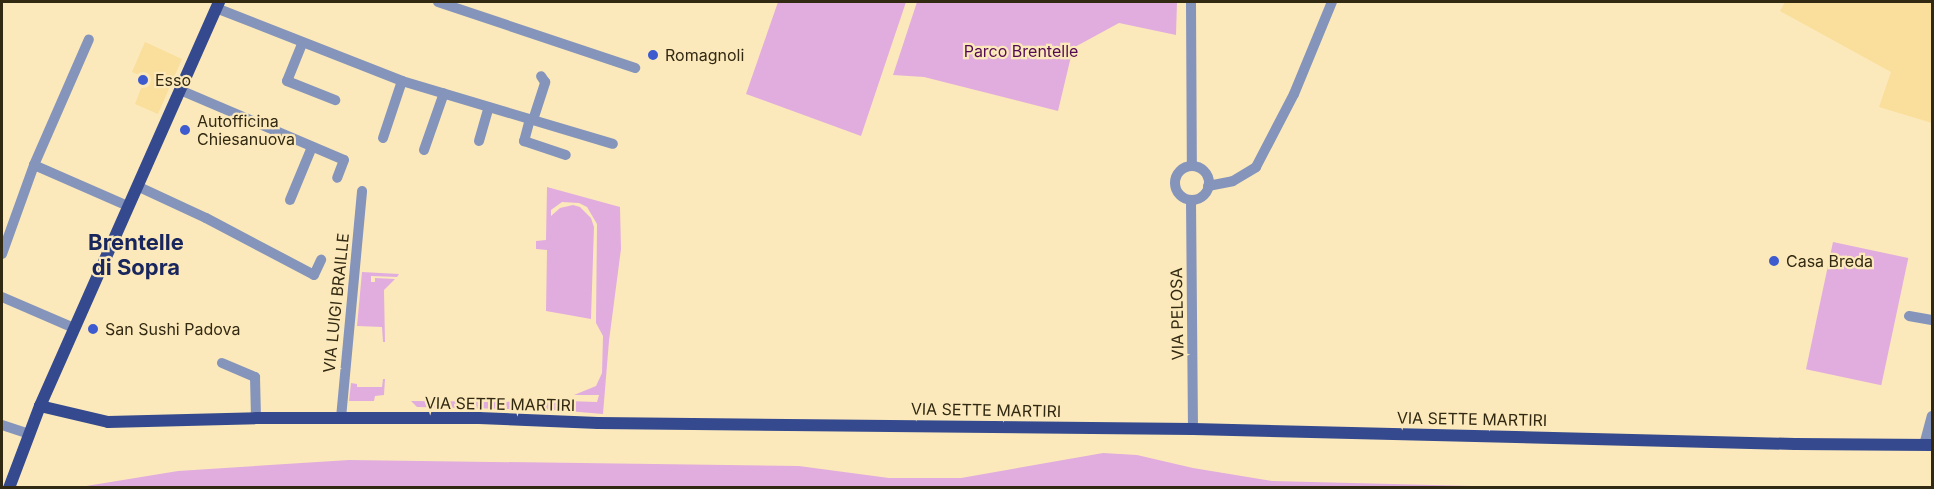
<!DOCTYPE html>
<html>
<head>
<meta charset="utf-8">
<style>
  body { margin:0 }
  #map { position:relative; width:1934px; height:489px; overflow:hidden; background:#fce9bb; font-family:Inter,sans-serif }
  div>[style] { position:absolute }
  .built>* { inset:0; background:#f9de9c }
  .green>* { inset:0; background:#e1adde; transform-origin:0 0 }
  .minor>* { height:10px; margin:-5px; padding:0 5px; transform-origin:5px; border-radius:5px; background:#8594bb }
  .minor>.ring { margin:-5px; padding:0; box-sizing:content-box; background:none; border:10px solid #8594bb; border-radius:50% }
  .major>* { height:12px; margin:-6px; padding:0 6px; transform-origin:6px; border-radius:6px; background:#354a8e }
  .dots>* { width:16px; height:16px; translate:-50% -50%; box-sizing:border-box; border:3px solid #fce9bb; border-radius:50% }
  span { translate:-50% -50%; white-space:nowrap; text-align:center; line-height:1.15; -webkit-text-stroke:4.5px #fce9bb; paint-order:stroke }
  .park-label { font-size:16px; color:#530b53 }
  .poi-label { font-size:16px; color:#322912 }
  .left { translate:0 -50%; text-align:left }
  .street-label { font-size:16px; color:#322912 }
  .district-label { font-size:22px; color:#18265d; font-weight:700 }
  .frame { position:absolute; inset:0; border:3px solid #322912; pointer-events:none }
</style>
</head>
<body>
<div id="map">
  <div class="built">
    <div style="clip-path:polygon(1785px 2px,1932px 2px,1932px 123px,1879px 107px,1891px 72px,1780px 11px)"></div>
    <div style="clip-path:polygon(145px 42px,182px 59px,158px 114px,135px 104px,145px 78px,132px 72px)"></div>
  </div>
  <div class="green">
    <div style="clip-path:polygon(778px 2px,906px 2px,861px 136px,746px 94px)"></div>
    <div style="clip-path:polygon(917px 2px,1177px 2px,1176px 35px,1119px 23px,1073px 48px,1058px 111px,924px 77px,893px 75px)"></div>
    <div style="clip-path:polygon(547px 187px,620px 207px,621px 249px,609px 341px,603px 414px,567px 411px,568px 401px,597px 402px,599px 395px,574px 395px,596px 386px,602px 373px,603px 336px,596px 323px,597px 224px,587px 207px,579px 203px,562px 202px,551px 210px,551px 216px,560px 208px,573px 205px,580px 207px,591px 218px,594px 227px,591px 319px,546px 311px,547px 250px,536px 249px,536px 241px,546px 240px)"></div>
    <div style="left:1833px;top:242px;width:77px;height:130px;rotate:12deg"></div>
    <div style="clip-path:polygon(362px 272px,399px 274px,397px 277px,371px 276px,371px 282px,375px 282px,375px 278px,395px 279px,384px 290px,385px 342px,383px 342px,382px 327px,357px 326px)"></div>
    <div style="clip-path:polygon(383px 379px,385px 379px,384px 395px,375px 396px,374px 401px,349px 401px,351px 383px,357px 384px,357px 387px,382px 387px)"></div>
    <div style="clip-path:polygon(411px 401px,559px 402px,558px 410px,417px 407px)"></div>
    <div style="clip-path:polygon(1103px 453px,1137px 455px,1193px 468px,1272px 481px,1513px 487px,80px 487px,178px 471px,349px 460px,799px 466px,889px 478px,961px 478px)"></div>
  </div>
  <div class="minor">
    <div style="left:438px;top:2px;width:208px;rotate:18.5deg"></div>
    <div style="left:1191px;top:2px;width:164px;rotate:89.7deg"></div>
    <div style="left:216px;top:8px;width:200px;rotate:21.4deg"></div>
    <div style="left:402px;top:81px;width:220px;rotate:16.6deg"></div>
    <div style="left:302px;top:44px;width:40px;rotate:112deg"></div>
    <div style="left:287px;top:81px;width:52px;rotate:21.6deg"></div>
    <div style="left:180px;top:90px;width:178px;rotate:23.1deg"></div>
    <div style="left:344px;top:160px;width:19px;rotate:111deg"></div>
    <div style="left:530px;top:119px;width:23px;rotate:105deg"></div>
    <div style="left:524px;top:141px;width:44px;rotate:18.4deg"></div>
    <div style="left:533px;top:120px;width:40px;rotate:-72deg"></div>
    <div style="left:545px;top:82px;width:7px;rotate:-124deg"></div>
    <div style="left:383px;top:138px;width:60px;rotate:-71.6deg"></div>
    <div style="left:479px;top:141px;width:35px;rotate:-74deg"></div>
    <div style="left:424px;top:150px;width:60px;rotate:-70.7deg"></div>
    <div style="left:34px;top:165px;width:137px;rotate:-66.4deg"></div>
    <div class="ring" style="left:1175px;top:166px;width:24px;height:24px"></div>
    <div style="left:137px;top:186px;width:76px;rotate:24.9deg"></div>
    <div style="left:206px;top:218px;width:122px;rotate:27.8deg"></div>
    <div style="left:314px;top:275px;width:17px;rotate:-65deg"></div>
    <div style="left:1208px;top:186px;width:25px;rotate:-11deg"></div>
    <div style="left:1233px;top:181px;width:27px;rotate:-31deg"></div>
    <div style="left:1256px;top:167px;width:82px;rotate:-62.5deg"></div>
    <div style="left:1294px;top:94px;width:100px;rotate:-67.6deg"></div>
    <div style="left:290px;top:200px;width:57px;rotate:-67.5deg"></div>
    <div style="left:1191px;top:200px;width:229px;rotate:89.5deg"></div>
    <div style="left:2px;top:254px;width:95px;rotate:-70.2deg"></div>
    <div style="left:34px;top:165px;width:103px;rotate:23.6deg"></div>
    <div style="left:2px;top:297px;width:78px;rotate:23.3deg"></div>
    <div style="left:1909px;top:316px;width:23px;rotate:10deg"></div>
    <div style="left:222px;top:363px;width:36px;rotate:23deg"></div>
    <div style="left:255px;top:377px;width:41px;rotate:88.6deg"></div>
    <div style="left:341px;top:418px;width:228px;rotate:-84.7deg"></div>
    <div style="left:2px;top:425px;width:28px;rotate:18deg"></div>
    <div style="left:1924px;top:445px;width:30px;rotate:-75deg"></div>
  </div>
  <div class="major">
    <div style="left:40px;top:406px;width:70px;rotate:13.2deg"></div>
    <div style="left:108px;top:422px;width:148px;rotate:-1.5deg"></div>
    <div style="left:256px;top:418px;width:223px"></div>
    <div style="left:479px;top:418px;width:119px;rotate:2.4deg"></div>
    <div style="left:598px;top:423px;width:595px;rotate:0.58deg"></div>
    <div style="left:1193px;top:429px;width:602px;rotate:1.43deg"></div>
    <div style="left:1795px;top:444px;width:137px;rotate:0.4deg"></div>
    <div style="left:9px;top:488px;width:88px;rotate:-69.3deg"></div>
    <div style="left:40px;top:406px;width:442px;rotate:-66.1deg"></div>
  </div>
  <div class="dots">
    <div style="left:653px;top:55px;background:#3d5bce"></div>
    <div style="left:143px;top:80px;background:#3d5bce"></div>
    <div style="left:185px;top:130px;background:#3d5bce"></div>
    <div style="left:1774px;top:261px;background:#3d5bce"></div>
    <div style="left:93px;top:329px;background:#3d5bce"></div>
  </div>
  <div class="park-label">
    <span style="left:1021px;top:51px">Parco Brentelle</span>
  </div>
  <div class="poi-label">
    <span class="left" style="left:665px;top:55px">Romagnoli</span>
    <span class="left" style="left:155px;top:80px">Esso</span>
    <span class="left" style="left:197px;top:130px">Autofficina<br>Chiesanuova</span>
    <span class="left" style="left:1786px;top:261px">Casa Breda</span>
    <span class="left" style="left:105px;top:329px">San Sushi Padova</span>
  </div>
  <div class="street-label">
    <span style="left:336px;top:303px;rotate:-84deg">VIA LUIGI BRAILLE</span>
    <span style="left:1177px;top:314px;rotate:-91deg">VIA PELOSA</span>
    <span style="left:500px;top:404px;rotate:1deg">VIA SETTE MARTIRI</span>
    <span style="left:986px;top:410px;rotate:1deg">VIA SETTE MARTIRI</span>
    <span style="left:1472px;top:419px;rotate:1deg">VIA SETTE MARTIRI</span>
  </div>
  <div class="district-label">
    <span style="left:136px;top:255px">Brentelle<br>di Sopra</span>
  </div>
  <div class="frame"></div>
</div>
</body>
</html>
